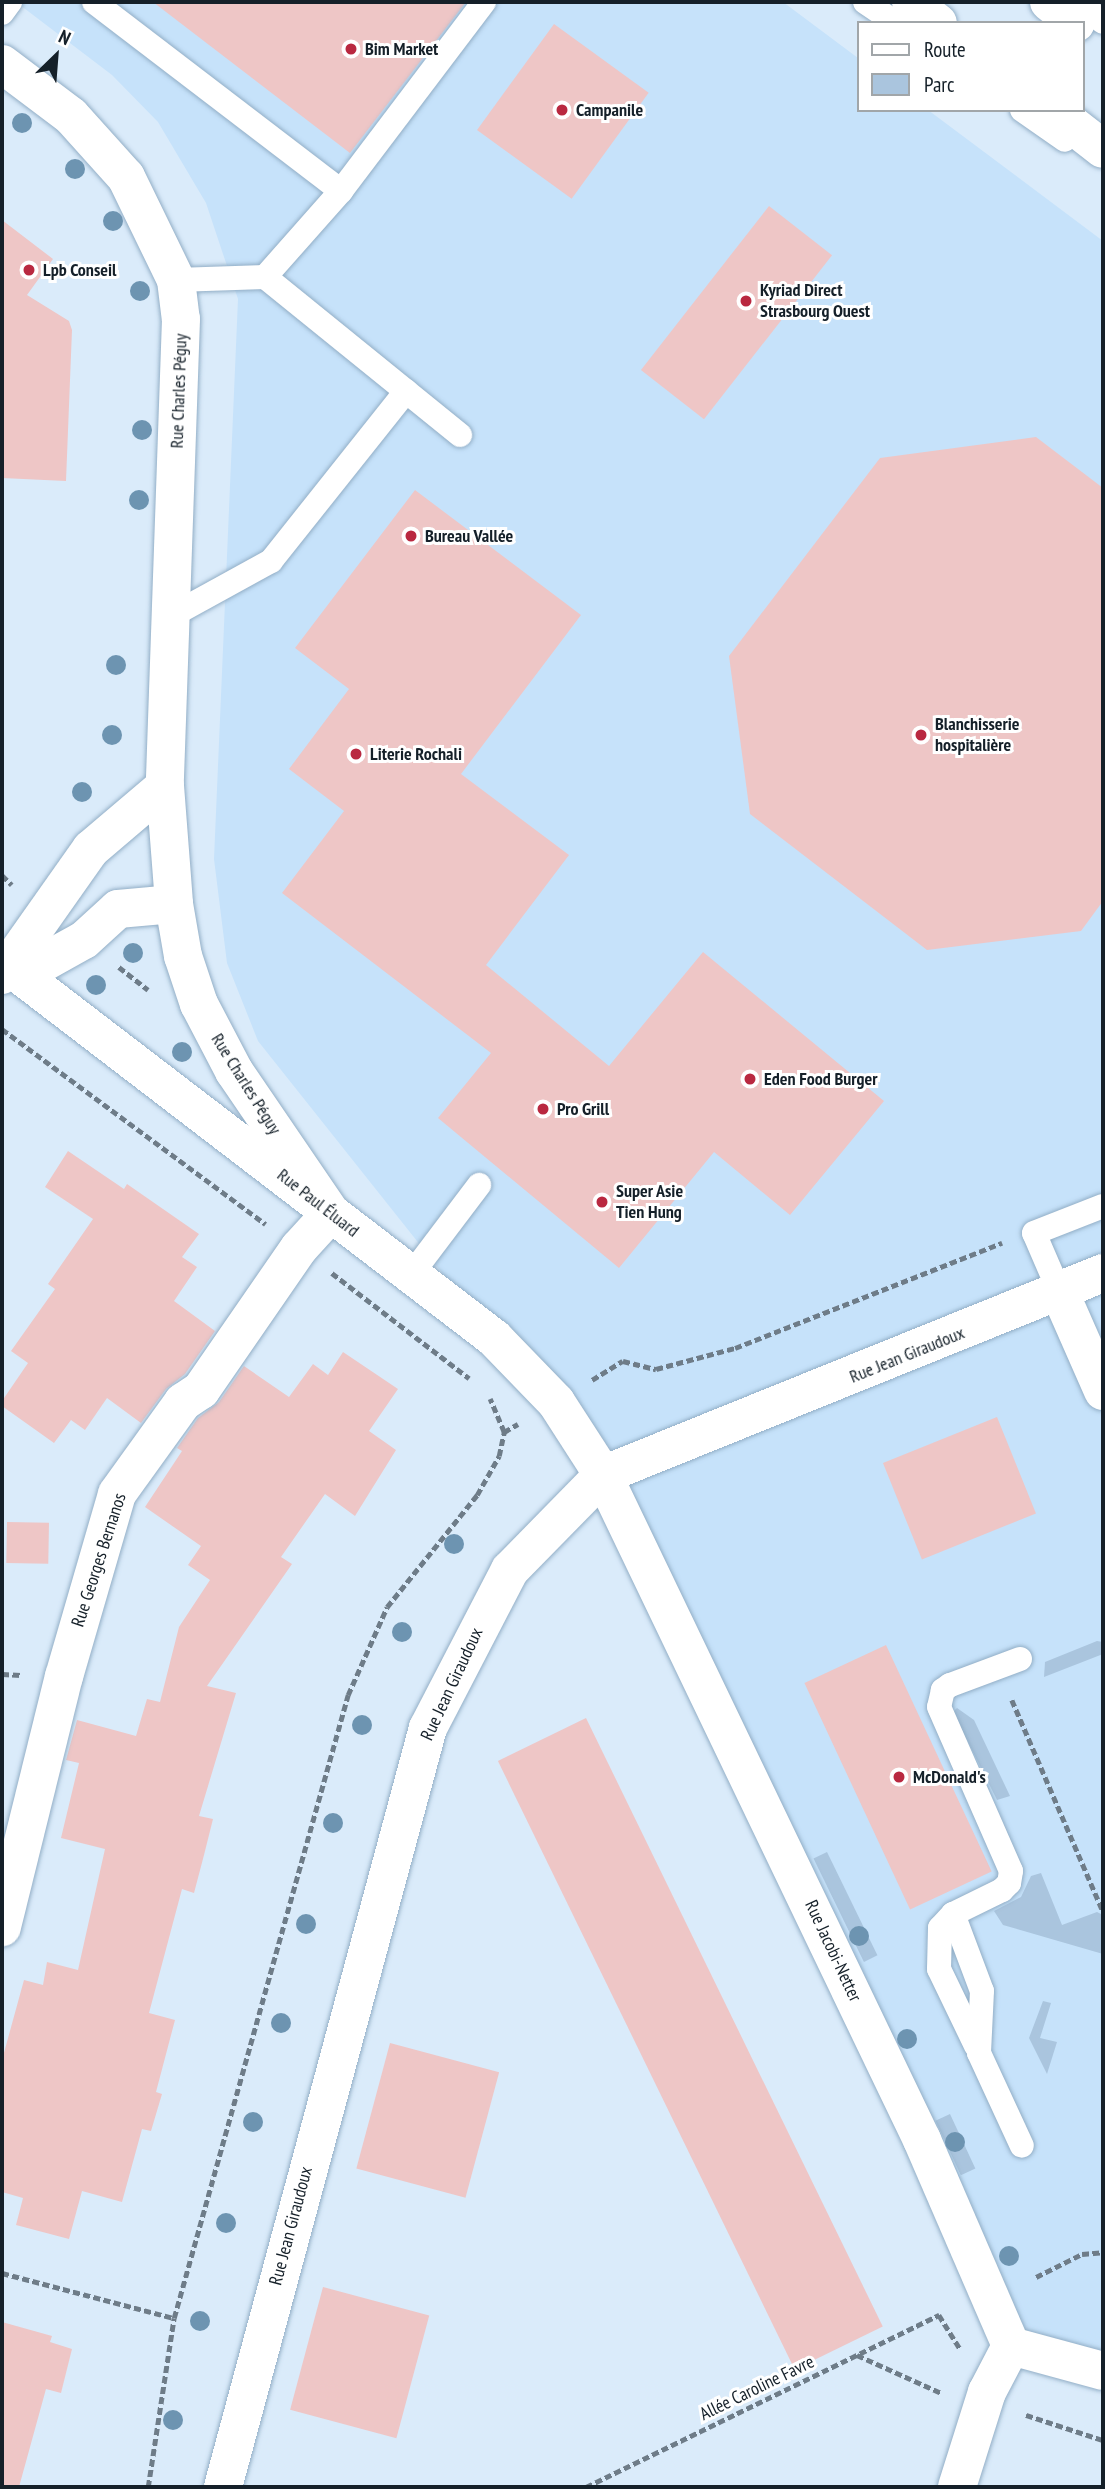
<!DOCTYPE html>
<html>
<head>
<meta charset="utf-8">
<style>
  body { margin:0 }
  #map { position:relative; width:1105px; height:2489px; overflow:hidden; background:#daebfa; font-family:"PT Sans Narrow",sans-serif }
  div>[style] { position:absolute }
  .built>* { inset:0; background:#c6e2fa }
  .green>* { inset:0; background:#aac5de; transform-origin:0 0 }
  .building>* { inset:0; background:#eec6c6; transform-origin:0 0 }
  .path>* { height:4.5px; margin-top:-2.25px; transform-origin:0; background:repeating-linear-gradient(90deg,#6e7c88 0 7px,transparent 0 10.5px) }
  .roads { filter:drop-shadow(0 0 2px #92aec6) drop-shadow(0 0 2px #92aec6) }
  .lane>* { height:24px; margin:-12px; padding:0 12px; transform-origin:12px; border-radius:12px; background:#fff }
  .street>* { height:38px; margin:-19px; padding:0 19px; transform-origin:19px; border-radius:19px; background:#fff }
  .secondary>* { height:38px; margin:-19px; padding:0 19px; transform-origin:19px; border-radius:19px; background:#fff }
  .highway>* { height:38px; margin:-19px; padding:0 19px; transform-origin:19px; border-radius:19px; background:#fff }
  .trees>* { width:20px; height:20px; margin:-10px; border-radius:50%; background:#6d94b1 }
  .dots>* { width:19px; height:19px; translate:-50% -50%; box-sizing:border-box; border:4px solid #fff; border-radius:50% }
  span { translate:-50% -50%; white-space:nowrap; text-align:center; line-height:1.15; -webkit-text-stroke:6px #fff; paint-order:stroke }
  .poi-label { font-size:18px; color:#152029; font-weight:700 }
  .left { translate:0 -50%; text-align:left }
  .street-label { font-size:18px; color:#152029 }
  .frame { position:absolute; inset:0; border:4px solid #152029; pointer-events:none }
  .legend { position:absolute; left:857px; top:21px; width:228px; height:91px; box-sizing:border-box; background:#fff; border:2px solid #a1a6a9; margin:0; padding:9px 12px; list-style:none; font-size:21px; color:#152029 }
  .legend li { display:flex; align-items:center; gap:14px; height:35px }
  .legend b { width:35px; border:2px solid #a1a6a9 }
  .north { position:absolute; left:21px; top:21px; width:70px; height:70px; -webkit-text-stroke:5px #fff; paint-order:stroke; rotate:25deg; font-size:19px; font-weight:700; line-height:28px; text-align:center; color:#152029 }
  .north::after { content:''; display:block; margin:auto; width:24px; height:32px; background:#152029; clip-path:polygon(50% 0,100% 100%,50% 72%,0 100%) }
</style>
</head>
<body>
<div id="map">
  <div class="built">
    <div style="clip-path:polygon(16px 2px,783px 2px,858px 58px,858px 110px,928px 110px,1103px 241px,1103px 2373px,1011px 2346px,603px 1475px,258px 1041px,227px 963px,214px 859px,238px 299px,206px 203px,158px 122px,112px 75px)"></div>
  </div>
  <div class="green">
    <div style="clip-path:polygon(1097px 1641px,1103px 1642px,1103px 1654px,1044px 1677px,1045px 1662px)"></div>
    <div style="clip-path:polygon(957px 1708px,974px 1720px,1010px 1796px,997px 1800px,953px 1712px)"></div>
    <div style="left:827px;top:1852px;width:115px;height:15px;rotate:64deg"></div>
    <div style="clip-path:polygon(1041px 1873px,1062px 1925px,1097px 1912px,1103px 1915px,1103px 1954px,1003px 1925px,994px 1911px,1021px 1897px,1031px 1876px)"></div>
    <div style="clip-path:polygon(1043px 2001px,1051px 2003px,1040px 2038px,1057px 2042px,1047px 2074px,1029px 2038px)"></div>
    <div style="left:950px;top:2114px;width:60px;height:16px;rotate:65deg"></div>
  </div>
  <div class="building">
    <div style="clip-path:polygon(153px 2px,466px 2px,350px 153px)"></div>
    <div style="left:554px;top:24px;width:117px;height:131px;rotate:36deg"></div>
    <div style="left:769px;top:206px;width:80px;height:208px;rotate:38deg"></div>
    <div style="clip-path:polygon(2px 220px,53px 259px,27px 295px,69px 321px,72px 330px,66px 481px,2px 478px)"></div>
    <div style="clip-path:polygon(1036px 437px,1103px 488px,1103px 901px,1081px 931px,927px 950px,750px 814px,729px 656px,880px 458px)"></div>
    <div style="clip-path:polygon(415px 490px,581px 615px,461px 774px,569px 855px,486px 965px,609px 1066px,703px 952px,884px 1101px,790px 1215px,714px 1152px,619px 1268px,438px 1118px,491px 1053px,282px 893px,344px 811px,289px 769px,349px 689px,295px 648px)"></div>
    <div style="clip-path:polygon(68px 1151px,124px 1189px,127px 1184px,199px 1234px,182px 1257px,197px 1267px,174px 1301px,215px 1331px,185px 1374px,166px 1389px,141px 1423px,107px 1398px,85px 1430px,71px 1420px,54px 1443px,2px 1406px,2px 1401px,28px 1363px,11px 1351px,55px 1289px,48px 1284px,93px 1219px,45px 1187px)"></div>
    <div style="clip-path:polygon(343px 1352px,398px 1389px,369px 1431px,396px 1450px,355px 1516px,325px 1494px,281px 1557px,292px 1564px,207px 1686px,236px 1693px,199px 1816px,213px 1819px,204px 1855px,194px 1893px,182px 1889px,149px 2013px,175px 2020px,156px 2092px,162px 2094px,151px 2131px,142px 2129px,122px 2202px,82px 2191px,69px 2239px,16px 2225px,23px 2198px,2px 2192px,2px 2060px,24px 1980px,43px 1985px,47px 1962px,78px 1970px,105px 1849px,61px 1838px,79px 1763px,66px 1760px,77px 1720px,136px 1736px,147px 1699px,160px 1702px,179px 1627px,210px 1580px,188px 1565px,201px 1546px,145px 1507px,182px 1451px,177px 1448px,198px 1418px,219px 1402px,244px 1366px,289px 1397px,313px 1364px,328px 1375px)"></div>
    <div style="left:997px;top:1417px;width:104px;height:123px;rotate:68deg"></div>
    <div style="left:7px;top:1522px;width:42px;height:41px;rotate:1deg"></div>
    <div style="left:886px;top:1645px;width:250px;height:90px;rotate:65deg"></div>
    <div style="left:586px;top:1718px;width:677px;height:98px;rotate:64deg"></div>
    <div style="left:390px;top:2043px;width:113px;height:130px;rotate:15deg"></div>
    <div style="left:323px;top:2287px;width:110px;height:127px;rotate:15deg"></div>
    <div style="clip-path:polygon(2px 2322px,52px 2336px,50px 2342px,72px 2349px,61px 2393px,46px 2389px,19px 2487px,2px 2487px)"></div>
  </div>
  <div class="path">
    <div style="left:2px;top:875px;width:14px;rotate:45deg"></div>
    <div style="left:119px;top:967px;width:37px;rotate:38deg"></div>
    <div style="left:2px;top:1029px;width:328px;rotate:36.5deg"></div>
    <div style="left:332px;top:1273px;width:173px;rotate:37.5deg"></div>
    <div style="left:592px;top:1380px;width:36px;rotate:-32deg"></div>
    <div style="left:623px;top:1361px;width:34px;rotate:14deg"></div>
    <div style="left:656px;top:1369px;width:82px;rotate:-14.9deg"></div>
    <div style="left:735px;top:1348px;width:287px;rotate:-21.5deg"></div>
    <div style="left:504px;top:1432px;width:16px;rotate:-30deg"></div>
    <div style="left:2px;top:1674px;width:19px;rotate:3deg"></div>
    <div style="left:1012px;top:1700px;width:230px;rotate:66.7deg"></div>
    <div style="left:2px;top:2273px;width:178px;rotate:14.7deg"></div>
    <div style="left:1036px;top:2277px;width:51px;rotate:-26.6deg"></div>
    <div style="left:1082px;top:2254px;width:21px;rotate:-5deg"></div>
    <div style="left:857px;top:2355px;width:92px;rotate:24.3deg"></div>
    <div style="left:1026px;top:2415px;width:81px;rotate:18deg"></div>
    <div style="left:148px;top:2487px;width:171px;rotate:-81.3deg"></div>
    <div style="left:174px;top:2318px;width:647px;rotate:-74.4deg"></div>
    <div style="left:348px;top:1695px;width:96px;rotate:-66.1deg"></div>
    <div style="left:387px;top:1607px;width:144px;rotate:-51.2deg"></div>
    <div style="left:477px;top:1495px;width:45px;rotate:-60.6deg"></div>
    <div style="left:499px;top:1456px;width:25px;rotate:-78deg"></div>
    <div style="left:504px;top:1432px;width:36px;rotate:-113deg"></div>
    <div style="left:586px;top:2487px;width:393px;rotate:-26deg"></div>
    <div style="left:939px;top:2315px;width:39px;rotate:58deg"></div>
  </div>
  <div class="roads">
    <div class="lane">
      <div style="left:94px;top:2px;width:311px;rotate:37.4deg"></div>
      <div style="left:341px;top:191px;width:115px;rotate:131.5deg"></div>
      <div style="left:865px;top:2px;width:37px;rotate:34deg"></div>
      <div style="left:1079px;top:2px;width:31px;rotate:40deg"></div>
      <div style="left:2px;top:13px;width:14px;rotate:-54deg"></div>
      <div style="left:1022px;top:110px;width:52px;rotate:34.9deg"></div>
      <div style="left:341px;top:191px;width:237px;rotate:-52.9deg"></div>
      <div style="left:176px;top:280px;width:89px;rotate:-1.9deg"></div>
      <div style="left:265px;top:277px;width:251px;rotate:39deg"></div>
      <div style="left:171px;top:616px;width:114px;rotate:-28.8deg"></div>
      <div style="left:271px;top:561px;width:217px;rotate:-51.5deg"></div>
      <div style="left:411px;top:1275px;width:113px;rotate:-52.9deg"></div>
      <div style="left:1060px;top:1293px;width:65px;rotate:-113.4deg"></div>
      <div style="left:1034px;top:1233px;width:74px;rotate:-21.4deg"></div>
      <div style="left:1020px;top:1659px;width:75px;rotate:159.6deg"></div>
      <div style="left:950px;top:1685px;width:9px;rotate:144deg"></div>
      <div style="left:943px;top:1690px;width:17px;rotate:103deg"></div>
      <div style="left:939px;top:1707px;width:179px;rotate:66.3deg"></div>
      <div style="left:1011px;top:1871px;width:12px;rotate:99deg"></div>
      <div style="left:1009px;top:1883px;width:10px;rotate:135deg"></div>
      <div style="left:1002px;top:1890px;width:55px;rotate:153.9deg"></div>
      <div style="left:953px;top:1914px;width:82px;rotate:69.4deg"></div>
      <div style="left:982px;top:1991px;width:62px;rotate:92.8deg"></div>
      <div style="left:979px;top:2053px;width:102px;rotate:65.2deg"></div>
      <div style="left:953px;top:1914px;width:19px;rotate:133deg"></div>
      <div style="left:940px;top:1928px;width:41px;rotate:91.4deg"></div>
      <div style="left:939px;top:1969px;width:85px;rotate:64.3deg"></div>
    </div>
    <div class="street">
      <div style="left:2px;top:64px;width:86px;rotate:37deg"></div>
      <div style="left:71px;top:116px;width:82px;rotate:48deg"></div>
      <div style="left:126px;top:177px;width:114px;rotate:64.1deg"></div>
      <div style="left:176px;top:280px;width:39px;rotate:83deg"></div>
      <div style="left:181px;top:319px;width:467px;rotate:92deg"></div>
      <div style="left:165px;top:786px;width:118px;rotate:85.6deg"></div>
      <div style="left:174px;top:904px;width:53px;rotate:80.2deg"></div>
      <div style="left:183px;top:956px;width:51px;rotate:71.6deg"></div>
      <div style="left:199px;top:1004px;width:76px;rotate:62.4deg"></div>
      <div style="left:234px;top:1071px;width:172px;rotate:55.7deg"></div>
      <div style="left:331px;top:1213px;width:47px;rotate:132.4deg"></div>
      <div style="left:299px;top:1248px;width:173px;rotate:124.6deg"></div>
      <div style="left:201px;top:1390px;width:22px;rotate:146deg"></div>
      <div style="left:183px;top:1402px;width:113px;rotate:125.7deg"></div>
      <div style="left:117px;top:1494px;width:190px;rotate:106.2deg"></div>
      <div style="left:64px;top:1676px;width:259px;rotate:103.9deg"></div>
      <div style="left:9px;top:966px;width:37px;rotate:-8deg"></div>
      <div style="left:46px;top:961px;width:43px;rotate:-28.9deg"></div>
      <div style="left:84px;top:940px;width:46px;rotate:-42.4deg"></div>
      <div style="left:118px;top:909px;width:56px;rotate:-5.1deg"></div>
      <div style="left:2px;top:975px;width:154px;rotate:-54.8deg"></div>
      <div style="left:91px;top:849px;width:97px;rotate:-40.4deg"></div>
      <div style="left:1060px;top:1293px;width:107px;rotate:66.3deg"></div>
      <div style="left:603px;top:1475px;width:738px;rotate:64.37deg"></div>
      <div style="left:922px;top:2140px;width:224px;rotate:66.6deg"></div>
      <div style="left:1011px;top:2346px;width:95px;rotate:15.2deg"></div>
      <div style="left:957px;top:2487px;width:100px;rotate:-72.5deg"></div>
      <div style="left:987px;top:2392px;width:52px;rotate:-62.4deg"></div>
    </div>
    <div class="secondary">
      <div style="left:2px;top:961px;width:620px;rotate:37.46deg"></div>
      <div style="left:494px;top:1338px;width:89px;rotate:45.9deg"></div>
      <div style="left:556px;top:1402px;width:87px;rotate:57.2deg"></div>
      <div style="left:223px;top:2487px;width:786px;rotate:-74.89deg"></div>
      <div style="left:428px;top:1728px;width:178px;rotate:-62.6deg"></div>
      <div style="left:510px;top:1570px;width:133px;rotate:-45.6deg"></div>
      <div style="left:603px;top:1475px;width:539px;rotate:-22deg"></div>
    </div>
    <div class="highway">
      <div style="left:911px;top:2px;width:34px;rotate:38deg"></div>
      <div style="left:1049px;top:2px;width:34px;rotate:38deg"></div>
      <div style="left:1053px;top:110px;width:63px;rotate:38deg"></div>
    </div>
  </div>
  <div class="trees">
    <div style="left:22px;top:123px"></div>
    <div style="left:75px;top:169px"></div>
    <div style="left:113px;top:221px"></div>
    <div style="left:140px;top:291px"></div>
    <div style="left:142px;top:430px"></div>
    <div style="left:139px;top:500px"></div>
    <div style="left:116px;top:665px"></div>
    <div style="left:112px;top:735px"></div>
    <div style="left:82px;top:792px"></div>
    <div style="left:133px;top:953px"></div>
    <div style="left:96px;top:985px"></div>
    <div style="left:182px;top:1052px"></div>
    <div style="left:454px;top:1544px"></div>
    <div style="left:402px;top:1632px"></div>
    <div style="left:362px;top:1725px"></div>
    <div style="left:333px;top:1823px"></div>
    <div style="left:306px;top:1924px"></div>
    <div style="left:859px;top:1936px"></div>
    <div style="left:281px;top:2023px"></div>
    <div style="left:907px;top:2039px"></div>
    <div style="left:253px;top:2122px"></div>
    <div style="left:955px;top:2142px"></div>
    <div style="left:226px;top:2223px"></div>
    <div style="left:1009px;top:2256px"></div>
    <div style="left:200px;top:2321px"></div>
    <div style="left:173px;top:2420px"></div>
  </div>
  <div class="dots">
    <div style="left:351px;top:49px;background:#b92840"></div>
    <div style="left:562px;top:110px;background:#b92840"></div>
    <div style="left:29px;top:270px;background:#b92840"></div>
    <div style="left:746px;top:301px;background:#b92840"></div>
    <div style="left:411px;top:536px;background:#b92840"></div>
    <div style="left:921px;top:735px;background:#b92840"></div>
    <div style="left:356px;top:754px;background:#b92840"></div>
    <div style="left:750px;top:1079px;background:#b92840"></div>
    <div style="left:543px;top:1109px;background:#b92840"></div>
    <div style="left:602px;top:1202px;background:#b92840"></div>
    <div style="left:899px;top:1777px;background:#b92840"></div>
  </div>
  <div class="poi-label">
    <span class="left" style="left:365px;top:49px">Bim Market</span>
    <span class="left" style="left:576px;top:110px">Campanile</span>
    <span class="left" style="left:43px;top:270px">Lpb Conseil</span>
    <span class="left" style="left:760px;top:301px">Kyriad Direct<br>Strasbourg Ouest</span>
    <span class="left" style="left:425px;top:536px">Bureau Vallée</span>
    <span class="left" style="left:935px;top:735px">Blanchisserie<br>hospitalière</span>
    <span class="left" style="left:370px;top:754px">Literie Rochali</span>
    <span class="left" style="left:764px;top:1079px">Eden Food Burger</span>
    <span class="left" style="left:557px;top:1109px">Pro Grill</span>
    <span class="left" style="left:616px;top:1202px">Super Asie<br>Tien Hung</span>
    <span class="left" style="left:913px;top:1777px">McDonald's</span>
  </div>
  <div class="street-label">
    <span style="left:179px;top:391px;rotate:-88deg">Rue Charles Péguy</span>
    <span style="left:246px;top:1084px;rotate:58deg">Rue Charles Péguy</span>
    <span style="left:318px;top:1203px;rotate:38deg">Rue Paul Éluard</span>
    <span style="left:907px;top:1355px;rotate:-22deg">Rue Jean Giraudoux</span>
    <span style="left:99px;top:1560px;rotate:-72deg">Rue Georges Bernanos</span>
    <span style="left:452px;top:1684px;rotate:-65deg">Rue Jean Giraudoux</span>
    <span style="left:833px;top:1951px;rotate:65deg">Rue Jacobi-Netter</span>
    <span style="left:291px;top:2226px;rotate:-75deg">Rue Jean Giraudoux</span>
    <span style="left:757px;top:2388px;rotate:-26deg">Allée Caroline Favre</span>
  </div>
  <div class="frame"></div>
  <ul class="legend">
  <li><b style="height:9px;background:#fff"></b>Route</li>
  <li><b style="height:19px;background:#aac5de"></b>Parc</li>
  </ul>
  <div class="north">N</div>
</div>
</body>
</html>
